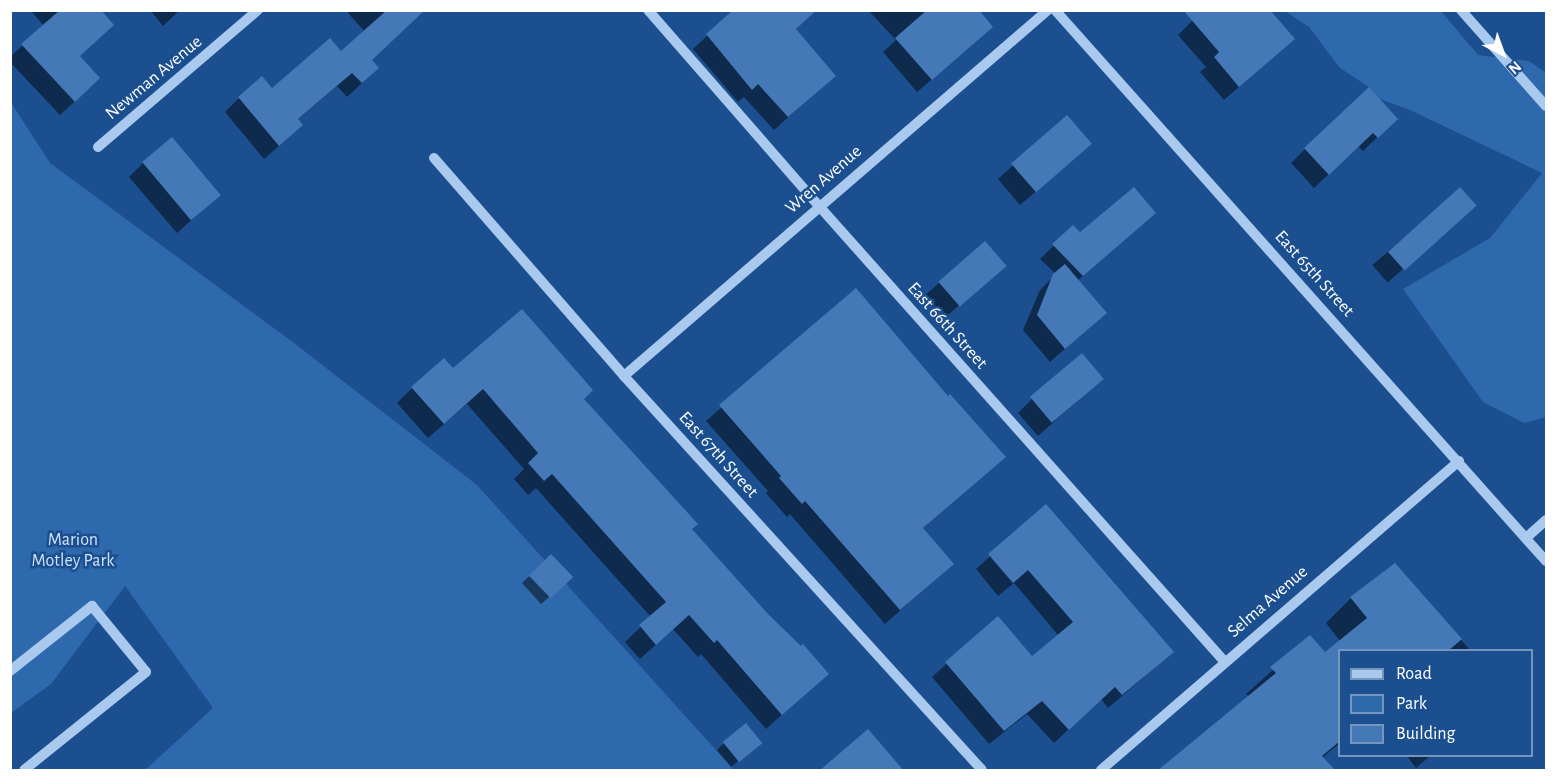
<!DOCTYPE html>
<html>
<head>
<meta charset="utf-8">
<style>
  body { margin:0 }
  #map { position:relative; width:1557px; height:781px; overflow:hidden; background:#1b4f8f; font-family:"Alegreya Sans",sans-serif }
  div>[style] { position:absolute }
  .green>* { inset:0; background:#2e69ad }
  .shadow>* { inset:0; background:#0007; transform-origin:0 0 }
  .building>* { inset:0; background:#4478b7; transform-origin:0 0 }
  .minor>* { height:10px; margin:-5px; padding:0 5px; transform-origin:5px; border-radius:5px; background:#a9c9ee }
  span { translate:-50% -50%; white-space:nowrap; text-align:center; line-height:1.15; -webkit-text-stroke:5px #1b4f8f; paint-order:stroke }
  .street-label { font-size:18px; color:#fff }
  .park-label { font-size:18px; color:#cfe3fa }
  .frame { position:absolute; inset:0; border:12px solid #fff; pointer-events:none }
  .legend { position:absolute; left:1338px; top:649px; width:195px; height:108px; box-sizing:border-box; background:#1b4f8f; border:2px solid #7695bc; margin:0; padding:8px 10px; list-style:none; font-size:18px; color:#fff }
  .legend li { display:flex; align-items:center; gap:12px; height:30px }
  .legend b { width:30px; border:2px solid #7695bc }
  .north { position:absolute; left:1473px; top:24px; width:60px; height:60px; -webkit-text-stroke:4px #1b4f8f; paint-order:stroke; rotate:139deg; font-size:16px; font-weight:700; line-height:24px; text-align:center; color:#fff }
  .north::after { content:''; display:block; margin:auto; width:21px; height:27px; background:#fff; clip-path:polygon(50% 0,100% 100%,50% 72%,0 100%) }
</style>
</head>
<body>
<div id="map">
  <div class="green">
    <div style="clip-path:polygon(1285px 11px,1441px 11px,1478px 55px,1529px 61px,1546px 73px,1546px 417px,1524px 423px,1483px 402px,1403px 289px,1490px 238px,1542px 173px,1410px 110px,1380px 99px,1369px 87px,1340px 68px,1309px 27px)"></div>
    <div style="clip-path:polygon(10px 101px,50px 163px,294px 343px,477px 485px,734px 770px,145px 770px,213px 708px,125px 586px,51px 684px,11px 713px)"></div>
  </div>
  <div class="shadow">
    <div style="clip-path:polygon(34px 10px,99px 10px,78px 56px,84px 93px,60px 115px,10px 62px,10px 57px,44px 26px,32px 12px)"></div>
    <div style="clip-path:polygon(150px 10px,180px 10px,163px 26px)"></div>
    <div style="clip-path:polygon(350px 10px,423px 10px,370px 60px,377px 68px,363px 82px,347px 97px,337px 86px,297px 120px,287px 139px,264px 159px,225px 112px,239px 98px,272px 90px,341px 53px,365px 32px,348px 13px)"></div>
    <div style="clip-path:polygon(735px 10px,817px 10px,795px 30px,834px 76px,774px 130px,744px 97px,738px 102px,693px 49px)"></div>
    <div style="clip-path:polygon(868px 10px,976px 10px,978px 40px,917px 92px,883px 52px,896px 40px)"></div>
    <div style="clip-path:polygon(1203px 10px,1293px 39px,1224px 100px,1200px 72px,1206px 67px,1178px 35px)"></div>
    <div style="clip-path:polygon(1067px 117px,1075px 158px,1020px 205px,998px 179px)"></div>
    <div style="clip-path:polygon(1396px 119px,1363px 151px,1358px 146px,1314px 188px,1291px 163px,1305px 149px)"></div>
    <div style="clip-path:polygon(143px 163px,219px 195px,177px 233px,129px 177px)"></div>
    <div style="left:1460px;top:189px;width:23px;height:116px;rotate:49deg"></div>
    <div style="clip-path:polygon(1154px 213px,1077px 281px,1105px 313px,1050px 362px,1023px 330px,1040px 290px,1056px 274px,1040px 259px,1073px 227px,1080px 235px)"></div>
    <div style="left:985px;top:243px;width:30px;height:81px;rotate:49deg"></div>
    <div style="clip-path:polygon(856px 290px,948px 398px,1004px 457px,922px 529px,952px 564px,885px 624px,790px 514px,787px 517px,766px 493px,768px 491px,706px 421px)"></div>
    <div style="clip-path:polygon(453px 370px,582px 399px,690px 529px,767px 615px,827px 674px,766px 729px,701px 654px,698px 657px,673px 629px,640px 659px,625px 642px,651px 617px,536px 488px,528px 495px,514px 479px,524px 469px,467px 404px,428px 438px,397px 403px,412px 388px)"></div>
    <div style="clip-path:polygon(1102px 379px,1038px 436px,1018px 413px,1032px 399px)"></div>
    <div style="clip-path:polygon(1046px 506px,1158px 665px,1108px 708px,1101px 699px,1054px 743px,1027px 714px,989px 744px,932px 677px,998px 618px,1032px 658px,1059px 636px,1014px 583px,998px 596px,976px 569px)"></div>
    <div style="clip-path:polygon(551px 556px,564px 584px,541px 604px,522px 583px)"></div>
    <div style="clip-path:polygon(1395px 565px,1470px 650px,1340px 650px,1340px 743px,1322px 758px,1246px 694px,1310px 637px,1324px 654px,1340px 641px,1326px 623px,1351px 598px)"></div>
    <div style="clip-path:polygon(724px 743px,753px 749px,731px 767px,717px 750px)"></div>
    <div style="clip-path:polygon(1407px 756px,1430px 756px,1416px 768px)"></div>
  </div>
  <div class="building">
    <div style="clip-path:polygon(60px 10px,101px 10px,114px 25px,80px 56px,100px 78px,75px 102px,21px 44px)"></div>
    <div style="clip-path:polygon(387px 10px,425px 10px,372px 60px,379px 68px,362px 83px,352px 73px,298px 119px,303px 125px,279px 146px,238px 97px,262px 76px,272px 88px,330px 38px,341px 51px)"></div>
    <div style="clip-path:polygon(733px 10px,817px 10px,796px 29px,836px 76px,788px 117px,758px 84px,752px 90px,706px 34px)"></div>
    <div style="clip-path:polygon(927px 10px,979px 10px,993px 27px,932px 80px,895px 38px)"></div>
    <div style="clip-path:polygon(1183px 10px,1270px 10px,1295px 39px,1239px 87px,1214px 57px,1219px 52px)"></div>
    <div style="clip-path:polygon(1369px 87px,1398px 119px,1378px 138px,1373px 133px,1329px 175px,1304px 148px)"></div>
    <div style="left:1067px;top:115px;width:38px;height:74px;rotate:49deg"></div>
    <div style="left:172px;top:137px;width:76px;height:39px;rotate:50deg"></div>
    <div style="clip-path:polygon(1134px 187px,1156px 213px,1083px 276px,1052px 244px,1073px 225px,1080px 232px)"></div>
    <div style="left:1460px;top:187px;width:25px;height:97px;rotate:48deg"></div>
    <div style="left:985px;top:241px;width:33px;height:62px;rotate:49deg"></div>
    <div style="clip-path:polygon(1065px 264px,1107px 313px,1065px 349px,1037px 315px,1053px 274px)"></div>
    <div style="clip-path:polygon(856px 288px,948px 396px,950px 394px,1006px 457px,923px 528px,954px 564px,900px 610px,805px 501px,802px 504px,779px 478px,781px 476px,719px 405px)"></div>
    <div style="clip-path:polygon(522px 309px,593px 390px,584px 399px,698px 524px,692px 529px,768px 614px,801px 646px,803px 644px,829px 674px,782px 715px,717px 640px,714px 643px,689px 615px,656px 645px,639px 625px,666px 602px,552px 474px,544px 481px,528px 463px,538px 453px,483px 389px,444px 424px,411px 387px,444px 358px,453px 368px)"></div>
    <div style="left:1082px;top:353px;width:34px;height:68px;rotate:50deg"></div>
    <div style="clip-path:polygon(1046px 504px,1174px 652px,1122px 695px,1115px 687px,1069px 730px,1042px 701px,1004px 731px,945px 662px,998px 616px,1032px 656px,1073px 622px,1028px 570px,1013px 583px,988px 554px)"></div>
    <div style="left:551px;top:554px;width:32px;height:31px;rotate:46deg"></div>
    <div style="clip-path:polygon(1395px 563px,1462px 639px,1448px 651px,1340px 651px,1340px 741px,1322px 756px,1336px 771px,1157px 771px,1276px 673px,1270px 667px,1310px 635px,1325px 652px,1367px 618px,1350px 597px)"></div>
    <div style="left:746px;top:723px;width:26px;height:30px;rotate:51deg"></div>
    <div style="clip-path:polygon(868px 729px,904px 771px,819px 771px)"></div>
  </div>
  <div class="minor">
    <div style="left:648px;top:10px;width:260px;rotate:48.9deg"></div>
    <div style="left:819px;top:206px;width:609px;rotate:48.33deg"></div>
    <div style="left:1055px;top:10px;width:738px;rotate:48.3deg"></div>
    <div style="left:1461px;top:10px;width:128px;rotate:48.5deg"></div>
    <div style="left:98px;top:147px;width:211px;rotate:-40.6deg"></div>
    <div style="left:434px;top:158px;width:289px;rotate:48.9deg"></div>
    <div style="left:624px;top:376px;width:532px;rotate:47.74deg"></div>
    <div style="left:624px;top:376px;width:560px;rotate:-40.8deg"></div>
    <div style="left:1526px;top:538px;width:27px;rotate:-42deg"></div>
    <div style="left:10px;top:671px;width:105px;rotate:-38.4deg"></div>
    <div style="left:92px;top:606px;width:85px;rotate:50.7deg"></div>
    <div style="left:146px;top:672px;width:156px;rotate:141.2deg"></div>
    <div style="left:1101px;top:770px;width:473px;rotate:-40.8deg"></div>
  </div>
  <div class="street-label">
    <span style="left:154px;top:78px;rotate:-40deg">Newman Avenue</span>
    <span style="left:824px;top:180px;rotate:-41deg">Wren Avenue</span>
    <span style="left:1314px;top:274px;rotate:48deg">East 65th Street</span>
    <span style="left:947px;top:326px;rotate:48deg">East 66th Street</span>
    <span style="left:718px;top:455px;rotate:48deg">East 67th Street</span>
    <span style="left:1268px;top:602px;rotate:-41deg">Selma Avenue</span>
  </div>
  <div class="park-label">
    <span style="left:73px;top:551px">Marion<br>Motley Park</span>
  </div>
  <div class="frame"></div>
  <ul class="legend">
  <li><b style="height:8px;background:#a9c9ee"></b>Road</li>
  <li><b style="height:16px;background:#2e69ad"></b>Park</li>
  <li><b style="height:16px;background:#4478b7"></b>Building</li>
  </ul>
  <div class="north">N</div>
</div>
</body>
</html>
